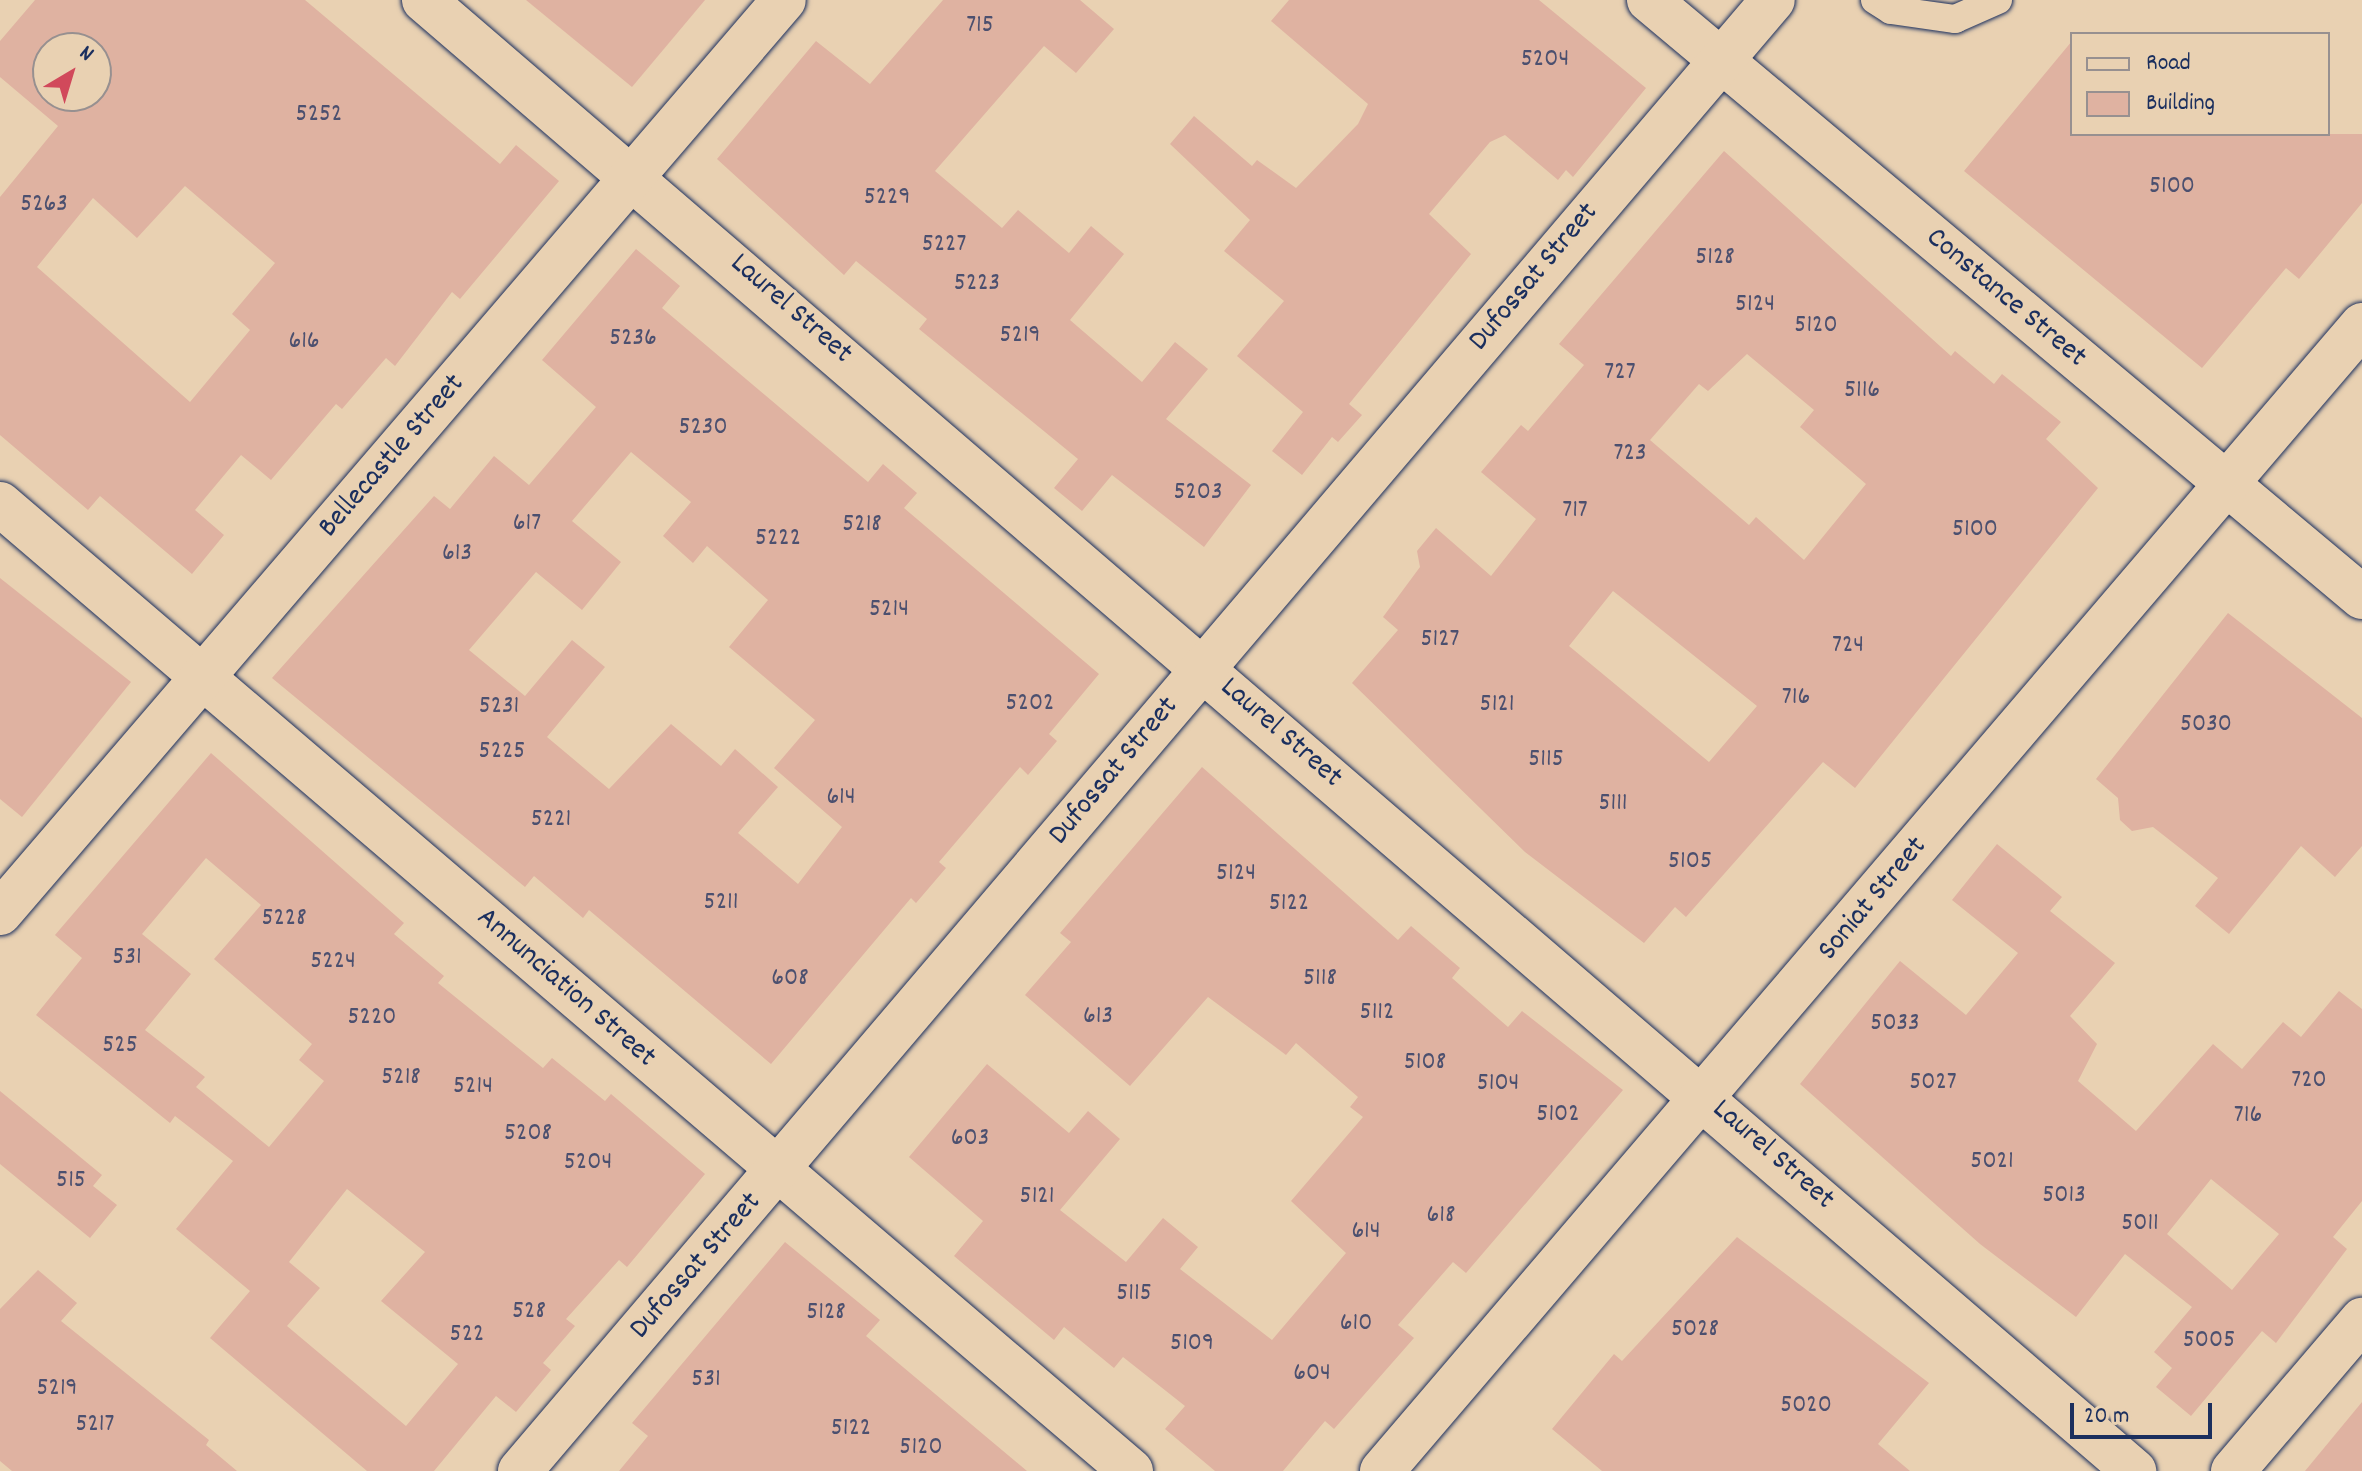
<!DOCTYPE html>
<html>
<head>
<meta charset="utf-8">
<style>
  body { margin:0 }
  #map { position:relative; width:2362px; height:1471px; overflow:hidden; background:#e9d1b2; font-family:Dekko,sans-serif }
  div>[style] { position:absolute }
  .building>* { inset:0; background:#dfb2a1 }
  .roads { filter:drop-shadow(0 0 2px #1b2f5e) drop-shadow(0 0 2px #1b2f5e) }
  .lane>* { height:28px; margin:-14px; padding:0 14px; transform-origin:14px; border-radius:14px; background:#e9d1b2 }
  .street>* { height:44px; margin:-22px; padding:0 22px; transform-origin:22px; border-radius:22px; background:#e9d1b2 }
  span { translate:-50% -50%; white-space:nowrap; text-align:center; line-height:1.15; -webkit-text-stroke:6px #e9d1b2; paint-order:stroke }
  .number-label { font-size:26px; color:#4c506f }
  .number-label span { -webkit-text-stroke-width:0 }
  .street-label { font-size:30px; color:#1b2f5e }
  .legend { position:absolute; left:2070px; top:32px; width:260px; height:104px; box-sizing:border-box; background:#e9d1b2; border:2px solid #979090; margin:0; padding:10px 14px; list-style:none; font-size:24px; color:#1b2f5e }
  .legend li { display:flex; align-items:center; gap:16px; height:40px }
  .legend b { width:40px; border:2px solid #979090 }
  .north { position:absolute; left:32px; top:32px; width:80px; height:80px; box-sizing:border-box; background:#e9d1b2; border:2px solid #979090; border-radius:50%; rotate:38deg; font-size:22px; font-weight:700; line-height:32px; text-align:center; color:#1b2f5e }
  .north::after { content:''; display:block; margin:auto; width:28px; height:36px; background:#d1495b; clip-path:polygon(50% 0,100% 100%,50% 72%,0 100%) }
  .scale { position:absolute; left:2070px; top:1403px; width:142px; height:36px; box-sizing:border-box; border:4px solid #1b2f5e; border-top:0; padding-left:10px; font-size:24px; line-height:28px; white-space:nowrap; color:#1b2f5e; -webkit-text-stroke:6px #e9d1b2; paint-order:stroke }
</style>
</head>
<body>
<div id="map">
  <div class="building">
    <div style="clip-path:polygon(evenodd,35px 0,305px 0,500px 164px,516px 145px,559px 181px,460px 299px,452px 292px,395px 366px,386px 358px,342px 409px,336px 404px,271px 480px,241px 455px,195px 510px,224px 535px,192px 574px,100px 496px,88px 510px,0 435px,0 197px,58px 126px,0 77px,0 41px,35px 0,48px 48px,96px 48px,96px 96px,48px 96px,48px 48px,35px 0,185px 186px,275px 263px,232px 314px,250px 330px,190px 402px,37px 267px,93px 198px,137px 238px,185px 186px)"></div>
    <div style="clip-path:polygon(526px 0,705px 0,632px 87px)"></div>
    <div style="clip-path:polygon(943px 0,1080px 0,1114px 29px,1076px 73px,1044px 46px,935px 171px,1002px 228px,1018px 210px,1069px 253px,1091px 226px,1124px 254px,1070px 320px,1142px 382px,1175px 342px,1208px 369px,1166px 419px,1251px 485px,1204px 547px,1112px 475px,1082px 511px,1054px 488px,1078px 459px,919px 329px,927px 319px,856px 261px,844px 275px,717px 159px,816px 41px,870px 84px)"></div>
    <div style="clip-path:polygon(1289px 0,1539px 0,1646px 88px,1573px 177px,1566px 170px,1558px 180px,1505px 135px,1490px 142px,1429px 214px,1471px 254px,1349px 404px,1362px 415px,1338px 442px,1332px 437px,1302px 475px,1272px 451px,1303px 412px,1237px 356px,1284px 301px,1224px 251px,1250px 220px,1170px 144px,1194px 116px,1252px 166px,1257px 160px,1296px 188px,1358px 124px,1368px 104px,1271px 21px)"></div>
    <div style="clip-path:polygon(2072px 41px,2072px 134px,2362px 134px,2362px 203px,2299px 279px,2286px 268px,2202px 368px,1964px 171px)"></div>
    <div style="clip-path:polygon(evenodd,1724px 151px,1951px 356px,1955px 351px,1994px 384px,2002px 374px,2061px 422px,2046px 439px,2098px 488px,1855px 788px,1823px 762px,1686px 917px,1675px 907px,1644px 943px,1525px 852px,1352px 683px,1398px 630px,1383px 617px,1420px 567px,1417px 551px,1436px 528px,1491px 576px,1536px 519px,1481px 472px,1521px 425px,1528px 431px,1584px 365px,1559px 344px,1724px 151px,1747px 354px,1814px 410px,1800px 427px,1866px 484px,1804px 560px,1756px 517px,1749px 525px,1650px 440px,1699px 384px,1708px 391px,1747px 354px,1724px 151px,1613px 591px,1757px 706px,1709px 762px,1569px 646px,1613px 591px)"></div>
    <div style="clip-path:polygon(evenodd,636px 249px,680px 286px,662px 308px,868px 482px,883px 464px,917px 493px,904px 508px,1099px 674px,1049px 734px,1057px 741px,1028px 775px,1020px 767px,939px 862px,946px 868px,916px 903px,911px 898px,771px 1064px,589px 910px,583px 918px,534px 876px,525px 887px,272px 678px,434px 496px,450px 509px,494px 456px,529px 485px,596px 407px,542px 360px,636px 249px,631px 452px,691px 502px,663px 536px,693px 563px,707px 546px,768px 600px,729px 647px,815px 720px,774px 768px,842px 827px,798px 884px,738px 833px,778px 787px,735px 749px,721px 766px,671px 724px,609px 789px,547px 737px,605px 667px,572px 640px,525px 696px,469px 650px,536px 572px,582px 610px,621px 562px,572px 521px,631px 452px)"></div>
    <div style="clip-path:polygon(0 578px,131px 682px,22px 817px,0 799px)"></div>
    <div style="clip-path:polygon(2228px 613px,2362px 718px,2362px 846px,2335px 877px,2301px 846px,2229px 934px,2195px 906px,2218px 878px,2153px 827px,2132px 831px,2120px 820px,2118px 798px,2096px 779px)"></div>
    <div style="clip-path:polygon(evenodd,211px 753px,404px 923px,394px 934px,444px 976px,438px 983px,543px 1068px,552px 1058px,605px 1101px,611px 1094px,705px 1174px,627px 1267px,619px 1260px,566px 1319px,575px 1326px,543px 1363px,551px 1370px,516px 1412px,496px 1396px,434px 1471px,367px 1471px,210px 1338px,250px 1291px,176px 1229px,233px 1161px,175px 1116px,170px 1123px,36px 1015px,82px 958px,55px 935px,211px 753px,206px 858px,261px 905px,214px 959px,312px 1044px,299px 1060px,324px 1081px,269px 1147px,196px 1087px,205px 1077px,145px 1030px,191px 974px,142px 934px,206px 858px,211px 753px,347px 1189px,425px 1252px,381px 1301px,458px 1364px,406px 1426px,287px 1326px,320px 1288px,289px 1262px,347px 1189px)"></div>
    <div style="clip-path:polygon(1202px 767px,1398px 940px,1411px 926px,1460px 968px,1452px 978px,1508px 1027px,1522px 1011px,1623px 1090px,1466px 1273px,1453px 1262px,1398px 1325px,1414px 1338px,1334px 1429px,1325px 1421px,1283px 1471px,1215px 1471px,1165px 1429px,1185px 1406px,1123px 1357px,1114px 1368px,1064px 1327px,1054px 1340px,954px 1256px,983px 1221px,909px 1157px,987px 1064px,1069px 1133px,1088px 1111px,1120px 1139px,1060px 1210px,1126px 1262px,1163px 1218px,1198px 1247px,1180px 1269px,1272px 1340px,1346px 1253px,1291px 1201px,1363px 1117px,1350px 1107px,1358px 1097px,1296px 1043px,1286px 1055px,1208px 997px,1130px 1086px,1025px 995px,1071px 942px,1060px 933px)"></div>
    <div style="clip-path:polygon(evenodd,1997px 844px,2062px 897px,2050px 911px,2115px 963px,2070px 1016px,2097px 1044px,2078px 1081px,2136px 1131px,2213px 1044px,2242px 1069px,2283px 1022px,2301px 1037px,2339px 991px,2362px 1009px,2362px 1201px,2333px 1237px,2347px 1249px,2276px 1343px,2262px 1331px,2191px 1416px,2156px 1387px,2172px 1368px,2154px 1352px,2192px 1307px,2125px 1254px,2076px 1317px,1980px 1244px,1800px 1084px,1900px 961px,1966px 1015px,2018px 953px,1952px 900px,1997px 844px,2211px 1179px,2279px 1234px,2232px 1290px,2167px 1234px,2211px 1179px)"></div>
    <div style="clip-path:polygon(0 1091px,102px 1175px,93px 1186px,117px 1205px,90px 1238px,0 1164px)"></div>
    <div style="clip-path:polygon(1737px 1237px,1929px 1383px,1878px 1444px,1910px 1471px,1602px 1471px,1552px 1429px,1614px 1354px,1622px 1361px)"></div>
    <div style="clip-path:polygon(785px 1242px,880px 1320px,866px 1336px,1027px 1471px,619px 1471px,648px 1436px,632px 1423px)"></div>
    <div style="clip-path:polygon(38px 1270px,77px 1303px,61px 1321px,209px 1440px,206px 1445px,237px 1471px,12px 1471px,0 1461px,0 1309px)"></div>
    <div style="clip-path:polygon(2362px 1402px,2362px 1471px,2305px 1471px)"></div>
  </div>
  <div class="roads">
    <div class="lane">
      <div style="left:1875px;top:0;width:19px;rotate:32deg"></div>
      <div style="left:1891px;top:10px;width:65px;rotate:8deg"></div>
      <div style="left:1955px;top:19px;width:47px;rotate:-23.8deg"></div>
    </div>
    <div class="street">
      <div style="left:424px;top:0;width:2256px;rotate:40.7deg"></div>
      <div style="left:1649px;top:0;width:930px;rotate:39.94deg"></div>
      <div style="left:0;top:504px;width:1488px;rotate:40.53deg"></div>
      <div style="left:0;top:913px;width:1203px;rotate:-49.35deg"></div>
      <div style="left:520px;top:1471px;width:1932px;rotate:-49.58deg"></div>
      <div style="left:1382px;top:1471px;width:1508px;rotate:-49.46deg"></div>
      <div style="left:2233px;top:1471px;width:199px;rotate:-49.5deg"></div>
    </div>
  </div>
  <div class="number-label">
    <span style="left:980px;top:26px">715</span>
    <span style="left:1545px;top:60px">5204</span>
    <span style="left:319px;top:115px">5252</span>
    <span style="left:2172px;top:187px">5100</span>
    <span style="left:887px;top:198px">5229</span>
    <span style="left:44px;top:205px">5263</span>
    <span style="left:944px;top:245px">5227</span>
    <span style="left:1715px;top:258px">5128</span>
    <span style="left:977px;top:284px">5223</span>
    <span style="left:1755px;top:305px">5124</span>
    <span style="left:1816px;top:326px">5120</span>
    <span style="left:1020px;top:336px">5219</span>
    <span style="left:633px;top:339px">5236</span>
    <span style="left:304px;top:342px">616</span>
    <span style="left:1620px;top:373px">727</span>
    <span style="left:1862px;top:391px">5116</span>
    <span style="left:703px;top:428px">5230</span>
    <span style="left:1630px;top:454px">723</span>
    <span style="left:1198px;top:493px">5203</span>
    <span style="left:1575px;top:511px">717</span>
    <span style="left:527px;top:524px">617</span>
    <span style="left:862px;top:525px">5218</span>
    <span style="left:1975px;top:530px">5100</span>
    <span style="left:778px;top:539px">5222</span>
    <span style="left:457px;top:554px">613</span>
    <span style="left:889px;top:610px">5214</span>
    <span style="left:1440px;top:640px">5127</span>
    <span style="left:1848px;top:646px">724</span>
    <span style="left:1796px;top:698px">716</span>
    <span style="left:1030px;top:704px">5202</span>
    <span style="left:1497px;top:705px">5121</span>
    <span style="left:499px;top:707px">5231</span>
    <span style="left:2206px;top:725px">5030</span>
    <span style="left:502px;top:752px">5225</span>
    <span style="left:1546px;top:760px">5115</span>
    <span style="left:841px;top:798px">614</span>
    <span style="left:1613px;top:804px">5111</span>
    <span style="left:551px;top:820px">5221</span>
    <span style="left:1690px;top:862px">5105</span>
    <span style="left:1236px;top:874px">5124</span>
    <span style="left:721px;top:903px">5211</span>
    <span style="left:1289px;top:904px">5122</span>
    <span style="left:284px;top:919px">5228</span>
    <span style="left:127px;top:958px">531</span>
    <span style="left:333px;top:962px">5224</span>
    <span style="left:790px;top:979px">608</span>
    <span style="left:1320px;top:979px">5118</span>
    <span style="left:1377px;top:1013px">5112</span>
    <span style="left:1098px;top:1017px">613</span>
    <span style="left:372px;top:1018px">5220</span>
    <span style="left:1895px;top:1024px">5033</span>
    <span style="left:120px;top:1046px">525</span>
    <span style="left:1425px;top:1063px">5108</span>
    <span style="left:401px;top:1078px">5218</span>
    <span style="left:2309px;top:1081px">720</span>
    <span style="left:1933px;top:1083px">5027</span>
    <span style="left:1498px;top:1084px">5104</span>
    <span style="left:473px;top:1087px">5214</span>
    <span style="left:1558px;top:1115px">5102</span>
    <span style="left:2248px;top:1116px">716</span>
    <span style="left:528px;top:1134px">5208</span>
    <span style="left:970px;top:1139px">603</span>
    <span style="left:1992px;top:1162px">5021</span>
    <span style="left:588px;top:1163px">5204</span>
    <span style="left:71px;top:1181px">515</span>
    <span style="left:2064px;top:1196px">5013</span>
    <span style="left:1037px;top:1197px">5121</span>
    <span style="left:1441px;top:1216px">618</span>
    <span style="left:2140px;top:1224px">5011</span>
    <span style="left:1366px;top:1232px">614</span>
    <span style="left:1134px;top:1294px">5115</span>
    <span style="left:529px;top:1312px">528</span>
    <span style="left:826px;top:1313px">5128</span>
    <span style="left:1356px;top:1324px">610</span>
    <span style="left:1695px;top:1330px">5028</span>
    <span style="left:467px;top:1335px">522</span>
    <span style="left:2209px;top:1341px">5005</span>
    <span style="left:1192px;top:1344px">5109</span>
    <span style="left:1312px;top:1374px">604</span>
    <span style="left:706px;top:1380px">531</span>
    <span style="left:57px;top:1389px">5219</span>
    <span style="left:1806px;top:1406px">5020</span>
    <span style="left:95px;top:1425px">5217</span>
    <span style="left:851px;top:1429px">5122</span>
    <span style="left:921px;top:1448px">5120</span>
  </div>
  <div class="street-label">
    <span style="left:1535px;top:278px;rotate:-50deg">Dufossat Street</span>
    <span style="left:2005px;top:299px;rotate:40deg">Constance Street</span>
    <span style="left:790px;top:310px;rotate:41deg">Laurel Street</span>
    <span style="left:393px;top:457px;rotate:-49deg">Bellecastle Street</span>
    <span style="left:1280px;top:734px;rotate:41deg">Laurel Street</span>
    <span style="left:1115px;top:772px;rotate:-50deg">Dufossat Street</span>
    <span style="left:1874px;top:900px;rotate:-50deg">Soniat Street</span>
    <span style="left:565px;top:989px;rotate:41deg">Annunciation Street</span>
    <span style="left:1772px;top:1156px;rotate:41deg">Laurel Street</span>
    <span style="left:697px;top:1267px;rotate:-49deg">Dufossat Street</span>
  </div>
  <ul class="legend">
  <li><b style="height:10px;background:#e9d1b2"></b>Road</li>
  <li><b style="height:22px;background:#dfb2a1"></b>Building</li>
  </ul>
  <div class="north">N</div>
  <div class="scale">20 m</div>
</div>
</body>
</html>
